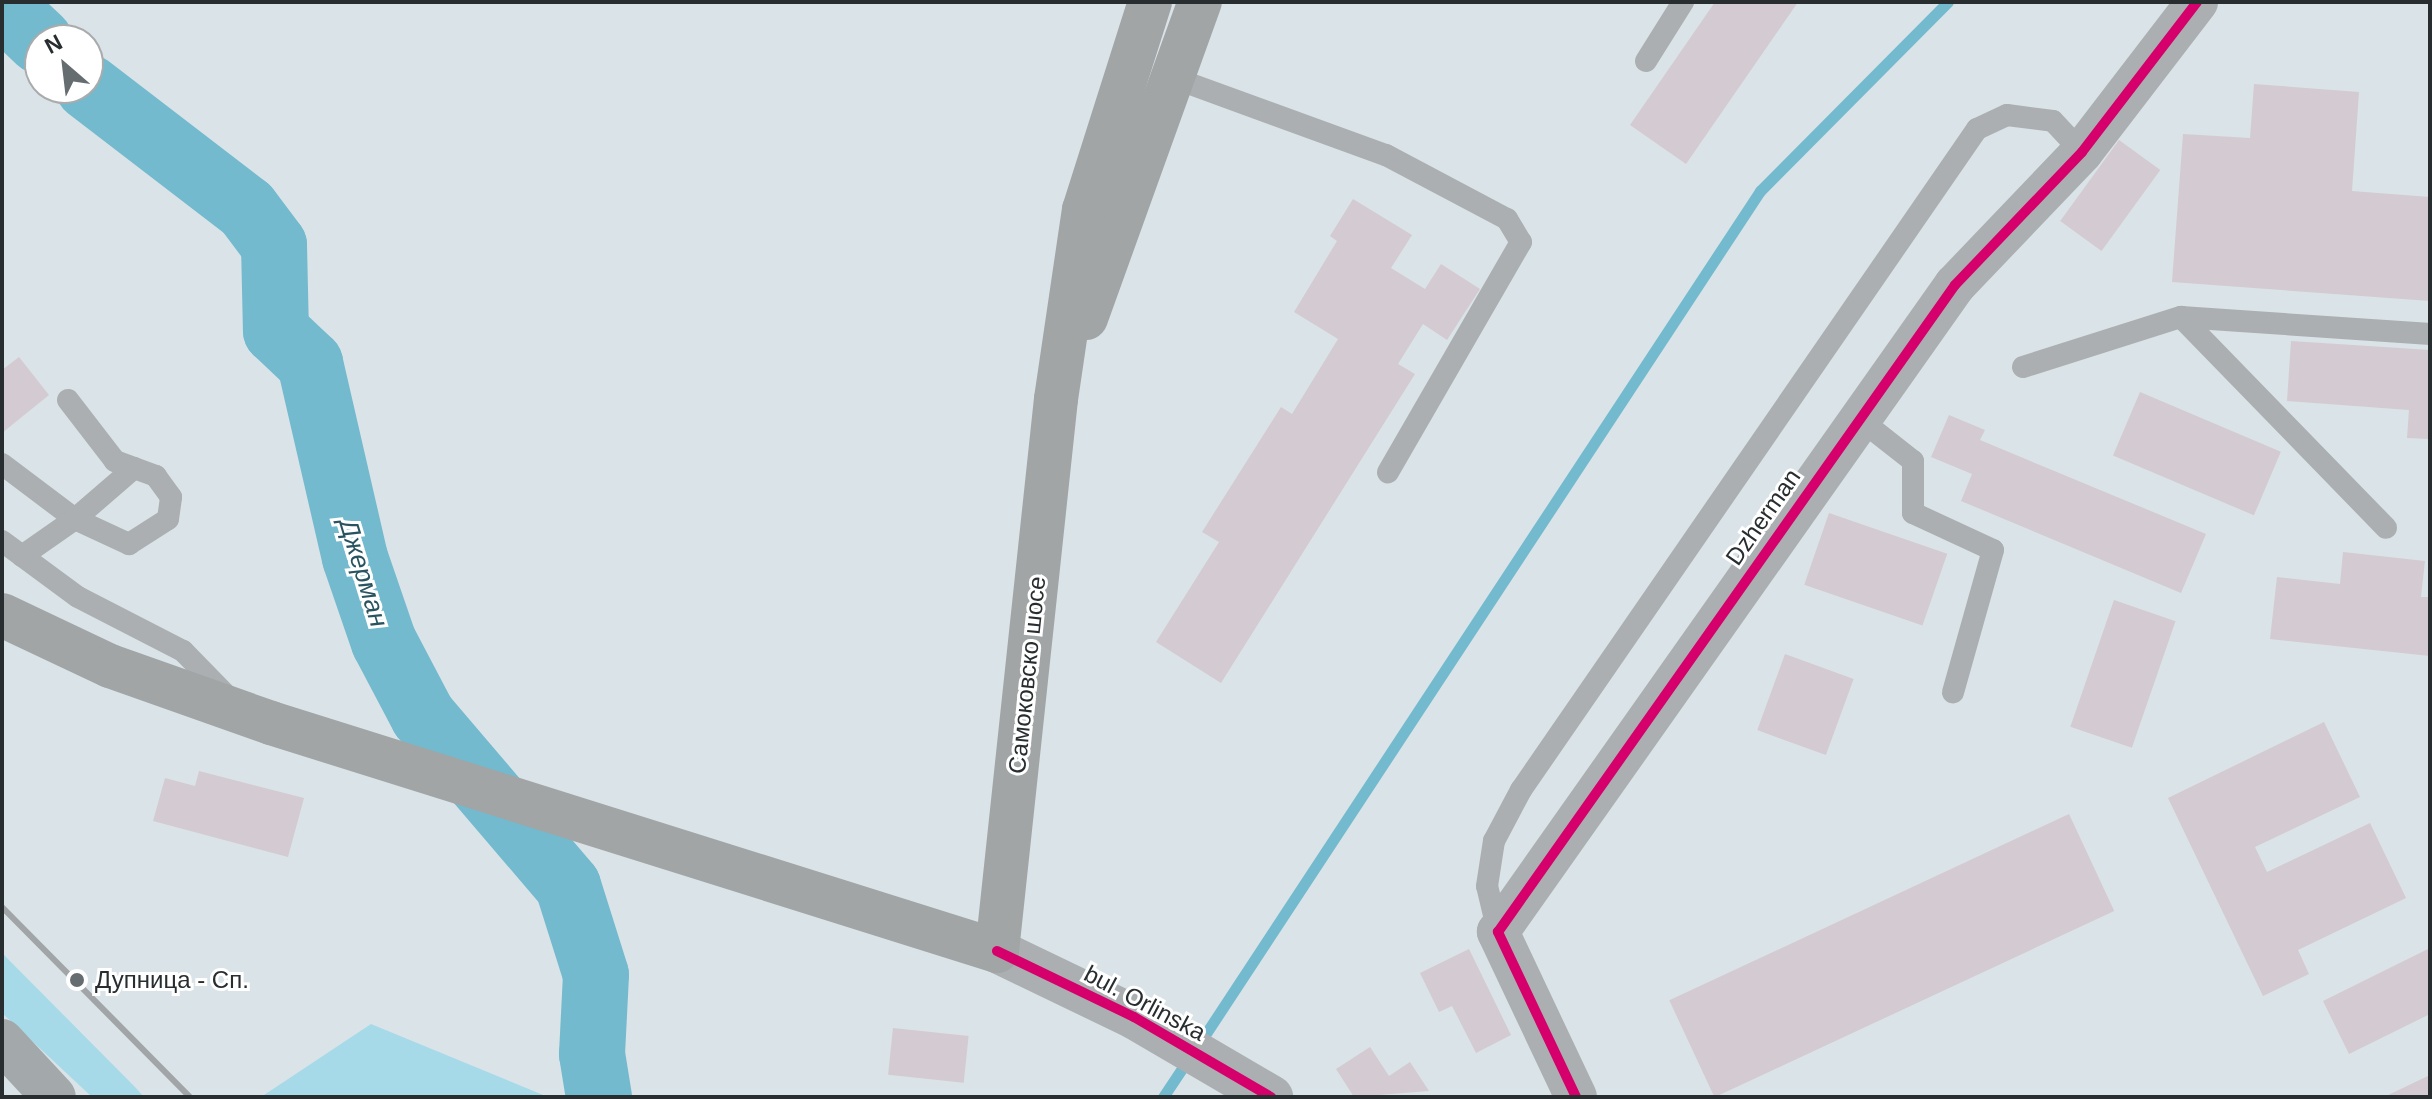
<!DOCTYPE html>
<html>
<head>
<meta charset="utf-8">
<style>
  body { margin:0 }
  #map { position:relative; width:2432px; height:1099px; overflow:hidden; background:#dae3e7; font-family:Helvetica,sans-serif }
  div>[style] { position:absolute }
  .green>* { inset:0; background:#a7dae9 }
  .stream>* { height:11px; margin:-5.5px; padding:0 5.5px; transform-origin:5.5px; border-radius:5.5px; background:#73bace }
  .river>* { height:66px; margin:-33px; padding:0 33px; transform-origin:33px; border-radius:33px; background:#73bace }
  .building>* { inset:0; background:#d4cad2; transform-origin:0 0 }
  .service>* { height:22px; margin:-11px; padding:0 11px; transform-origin:11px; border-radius:11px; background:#abafb1 }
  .minor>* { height:42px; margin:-21px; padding:0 21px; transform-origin:21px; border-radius:21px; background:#abafb1 }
  .tertiary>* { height:44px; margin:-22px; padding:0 22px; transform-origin:22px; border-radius:22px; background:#abafb1 }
  .secondary>* { height:44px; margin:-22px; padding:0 22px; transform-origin:22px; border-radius:22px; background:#a1a5a6 }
  .primary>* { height:44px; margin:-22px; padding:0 22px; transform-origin:22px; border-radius:22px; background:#a3a8ab }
  .rail>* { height:6px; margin:-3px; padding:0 3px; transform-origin:3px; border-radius:3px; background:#a1a5a7 }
  .cycleway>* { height:10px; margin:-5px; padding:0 5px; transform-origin:5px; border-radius:5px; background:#d6006c }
  .dots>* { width:22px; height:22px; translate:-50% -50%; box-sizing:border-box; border:4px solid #fff; border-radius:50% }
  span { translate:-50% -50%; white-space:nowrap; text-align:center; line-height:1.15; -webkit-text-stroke:6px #fff; paint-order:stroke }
  .street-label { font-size:24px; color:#282e30 }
  .poi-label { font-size:24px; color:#282e30 }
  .left { translate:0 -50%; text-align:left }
  .water-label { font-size:26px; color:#29535f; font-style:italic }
  .frame { position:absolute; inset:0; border:4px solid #282e30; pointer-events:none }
  .north { position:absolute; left:24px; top:24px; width:80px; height:80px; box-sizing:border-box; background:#fff; border:2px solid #a9abac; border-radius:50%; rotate:332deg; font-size:22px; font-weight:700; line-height:32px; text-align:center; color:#282e30 }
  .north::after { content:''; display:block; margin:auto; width:28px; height:36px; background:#666d70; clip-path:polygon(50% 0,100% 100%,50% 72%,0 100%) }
</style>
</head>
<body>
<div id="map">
  <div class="green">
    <div style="clip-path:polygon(2px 953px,135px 1087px,144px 1097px,92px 1097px,2px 1013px)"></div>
    <div style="clip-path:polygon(371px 1024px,548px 1097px,261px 1097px)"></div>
  </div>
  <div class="stream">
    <div style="left:1199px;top:1044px;width:1021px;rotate:-56.67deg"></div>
    <div style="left:1760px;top:191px;width:267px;rotate:-45.2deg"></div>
    <div style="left:1163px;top:1097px;width:47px;rotate:-56.3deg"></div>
  </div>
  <div class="river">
    <div style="left:2px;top:5px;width:52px;rotate:43.5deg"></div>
    <div style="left:88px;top:87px;width:200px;rotate:37.5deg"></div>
    <div style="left:247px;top:209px;width:45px;rotate:53.1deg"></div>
    <div style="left:274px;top:245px;width:86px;rotate:88.7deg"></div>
    <div style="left:276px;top:331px;width:47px;rotate:43.3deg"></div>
    <div style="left:310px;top:363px;width:200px;rotate:77deg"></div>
    <div style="left:355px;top:558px;width:89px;rotate:71deg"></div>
    <div style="left:384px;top:642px;width:84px;rotate:62.2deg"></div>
    <div style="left:423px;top:716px;width:223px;rotate:49.5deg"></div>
    <div style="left:568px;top:886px;width:93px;rotate:72.5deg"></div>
    <div style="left:596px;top:975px;width:79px;rotate:92.9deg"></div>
    <div style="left:592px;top:1054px;width:44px;rotate:80.8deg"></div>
  </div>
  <div class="building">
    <div style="clip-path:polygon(1715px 2px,1798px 2px,1686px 164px,1630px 125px)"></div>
    <div style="clip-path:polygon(2254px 84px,2359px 92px,2352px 191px,2430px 197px,2430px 301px,2172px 282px,2183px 134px,2250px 138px)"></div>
    <div style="left:2119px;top:140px;width:51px;height:100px;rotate:36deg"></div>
    <div style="clip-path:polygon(1353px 199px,1412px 235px,1391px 268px,1425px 289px,1441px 264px,1480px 289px,1447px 340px,1423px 324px,1398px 364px,1415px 374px,1221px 683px,1156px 642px,1219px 542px,1202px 532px,1281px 407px,1292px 414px,1338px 339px,1294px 312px,1337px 241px,1330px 236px)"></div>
    <div style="clip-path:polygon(2291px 341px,2430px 350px,2430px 439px,2407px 438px,2409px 410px,2287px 401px)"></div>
    <div style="clip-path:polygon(19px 357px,49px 395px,2px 433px,2px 370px)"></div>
    <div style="left:2140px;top:392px;width:153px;height:69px;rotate:23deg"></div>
    <div style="clip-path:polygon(1949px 415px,1985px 430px,1980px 440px,2206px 534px,2181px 593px,1961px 501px,1972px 474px,1931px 457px)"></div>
    <div style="left:1829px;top:513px;width:125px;height:76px;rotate:19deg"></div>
    <div style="clip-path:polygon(2343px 552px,2425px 561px,2421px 597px,2430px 597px,2430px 656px,2270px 639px,2277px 577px,2340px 584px)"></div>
    <div style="left:2114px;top:600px;width:65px;height:134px;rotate:19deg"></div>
    <div style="left:1785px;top:654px;width:73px;height:81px;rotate:20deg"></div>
    <div style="clip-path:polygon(2324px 722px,2360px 797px,2255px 847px,2267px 872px,2370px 823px,2406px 898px,2298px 950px,2309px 974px,2263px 996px,2168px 798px)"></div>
    <div style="clip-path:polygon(199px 771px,304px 798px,288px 857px,153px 821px,165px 778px,195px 786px)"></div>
    <div style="left:2069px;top:814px;width:107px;height:441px;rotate:65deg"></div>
    <div style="clip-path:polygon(2430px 948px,2430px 1014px,2349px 1054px,2323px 1001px)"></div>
    <div style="clip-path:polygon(1469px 949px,1511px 1035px,1476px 1053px,1452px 1006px,1439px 1012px,1420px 973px)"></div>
    <div style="left:893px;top:1028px;width:76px;height:47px;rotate:6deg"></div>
    <div style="clip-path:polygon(1370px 1047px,1389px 1076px,1410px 1062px,1429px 1091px,1354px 1097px,1336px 1069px)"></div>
    <div style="clip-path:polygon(2430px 1075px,2430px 1097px,2384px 1097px)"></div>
  </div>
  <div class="service">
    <div style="left:1646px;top:61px;width:70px;rotate:-57.9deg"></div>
    <div style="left:1174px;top:78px;width:226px;rotate:20deg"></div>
    <div style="left:1386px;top:155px;width:137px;rotate:27.9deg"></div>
    <div style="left:1507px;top:219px;width:27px;rotate:59deg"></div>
    <div style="left:1521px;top:242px;width:266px;rotate:120deg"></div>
    <div style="left:2181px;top:317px;width:294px;rotate:45.8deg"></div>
    <div style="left:2023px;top:367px;width:166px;rotate:-17.6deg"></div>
    <div style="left:2181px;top:317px;width:250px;rotate:3.9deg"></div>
    <div style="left:1857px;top:417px;width:71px;rotate:38.2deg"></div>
    <div style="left:1913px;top:461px;width:52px;rotate:90deg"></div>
    <div style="left:1913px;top:513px;width:88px;rotate:24.8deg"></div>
    <div style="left:1993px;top:550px;width:148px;rotate:105.7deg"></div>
    <div style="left:2px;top:464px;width:91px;rotate:37deg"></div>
    <div style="left:75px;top:519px;width:78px;rotate:-40.8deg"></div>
    <div style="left:2px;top:541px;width:94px;rotate:36.4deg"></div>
    <div style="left:78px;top:597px;width:118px;rotate:27.2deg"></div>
    <div style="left:183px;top:651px;width:67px;rotate:45.6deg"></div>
    <div style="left:22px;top:556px;width:65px;rotate:-34.9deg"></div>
    <div style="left:75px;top:519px;width:60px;rotate:24.8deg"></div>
    <div style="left:129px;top:544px;width:46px;rotate:-32.7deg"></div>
    <div style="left:168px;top:519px;width:22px;rotate:-82deg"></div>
    <div style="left:171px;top:497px;width:26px;rotate:-126deg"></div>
    <div style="left:156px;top:476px;width:44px;rotate:-159.9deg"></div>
    <div style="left:115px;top:461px;width:77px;rotate:-127.6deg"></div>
    <div style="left:1498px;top:932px;width:47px;rotate:-103.4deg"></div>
    <div style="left:1487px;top:886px;width:46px;rotate:-81.2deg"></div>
    <div style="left:1494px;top:841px;width:58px;rotate:-62.1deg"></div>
    <div style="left:1521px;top:790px;width:803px;rotate:-55.4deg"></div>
    <div style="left:1977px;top:129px;width:33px;rotate:-25deg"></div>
    <div style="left:2007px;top:115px;width:46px;rotate:7.4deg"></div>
    <div style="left:2053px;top:121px;width:42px;rotate:46.9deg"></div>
  </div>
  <div class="minor">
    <div style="left:1576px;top:1097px;width:183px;rotate:-115.3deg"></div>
    <div style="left:1498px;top:932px;width:792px;rotate:-54.77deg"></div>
    <div style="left:1955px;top:285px;width:184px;rotate:-46.3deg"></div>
    <div style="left:2082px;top:152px;width:189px;rotate:-52.5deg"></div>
  </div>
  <div class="tertiary">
    <div style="left:997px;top:951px;width:152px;rotate:25.7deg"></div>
    <div style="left:1134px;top:1017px;width:159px;rotate:30.3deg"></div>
  </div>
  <div class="secondary">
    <div style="left:1086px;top:318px;width:336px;rotate:-70.2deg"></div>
    <div style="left:2px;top:615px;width:119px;rotate:25.3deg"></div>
    <div style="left:110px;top:666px;width:171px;rotate:19.5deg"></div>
    <div style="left:271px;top:723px;width:761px;rotate:17.43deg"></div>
    <div style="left:997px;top:951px;width:555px;rotate:-83.9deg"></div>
    <div style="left:1056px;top:399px;width:191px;rotate:-81.6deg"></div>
    <div style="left:1084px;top:210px;width:218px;rotate:-72.4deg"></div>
  </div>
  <div class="primary">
    <div style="left:2px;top:1041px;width:76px;rotate:47.1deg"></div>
  </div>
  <div class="rail">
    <div style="left:2px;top:907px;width:267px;rotate:45.3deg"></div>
  </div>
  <div class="cycleway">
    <div style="left:997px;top:951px;width:152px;rotate:25.7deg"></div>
    <div style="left:1134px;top:1017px;width:159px;rotate:30.3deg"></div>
    <div style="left:1576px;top:1097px;width:183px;rotate:-115.3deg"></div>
    <div style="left:1498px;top:932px;width:792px;rotate:-54.77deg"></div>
    <div style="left:1955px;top:285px;width:184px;rotate:-46.3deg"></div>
    <div style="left:2082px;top:152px;width:189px;rotate:-52.5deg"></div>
  </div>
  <div class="dots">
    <div style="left:77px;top:980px;background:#666d70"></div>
  </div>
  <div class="street-label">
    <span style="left:1763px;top:517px;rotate:-55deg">Dzherman</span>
    <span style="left:1027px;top:675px;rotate:-84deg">Самоковско шосе</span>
    <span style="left:1145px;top:1003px;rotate:28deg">bul. Orlinska</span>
  </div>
  <div class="poi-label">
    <span class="left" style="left:95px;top:980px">Дупница - Сп.</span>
  </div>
  <div class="water-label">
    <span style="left:363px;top:573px;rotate:73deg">Джерман</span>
  </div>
  <div class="frame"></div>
  <div class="north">N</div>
</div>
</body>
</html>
